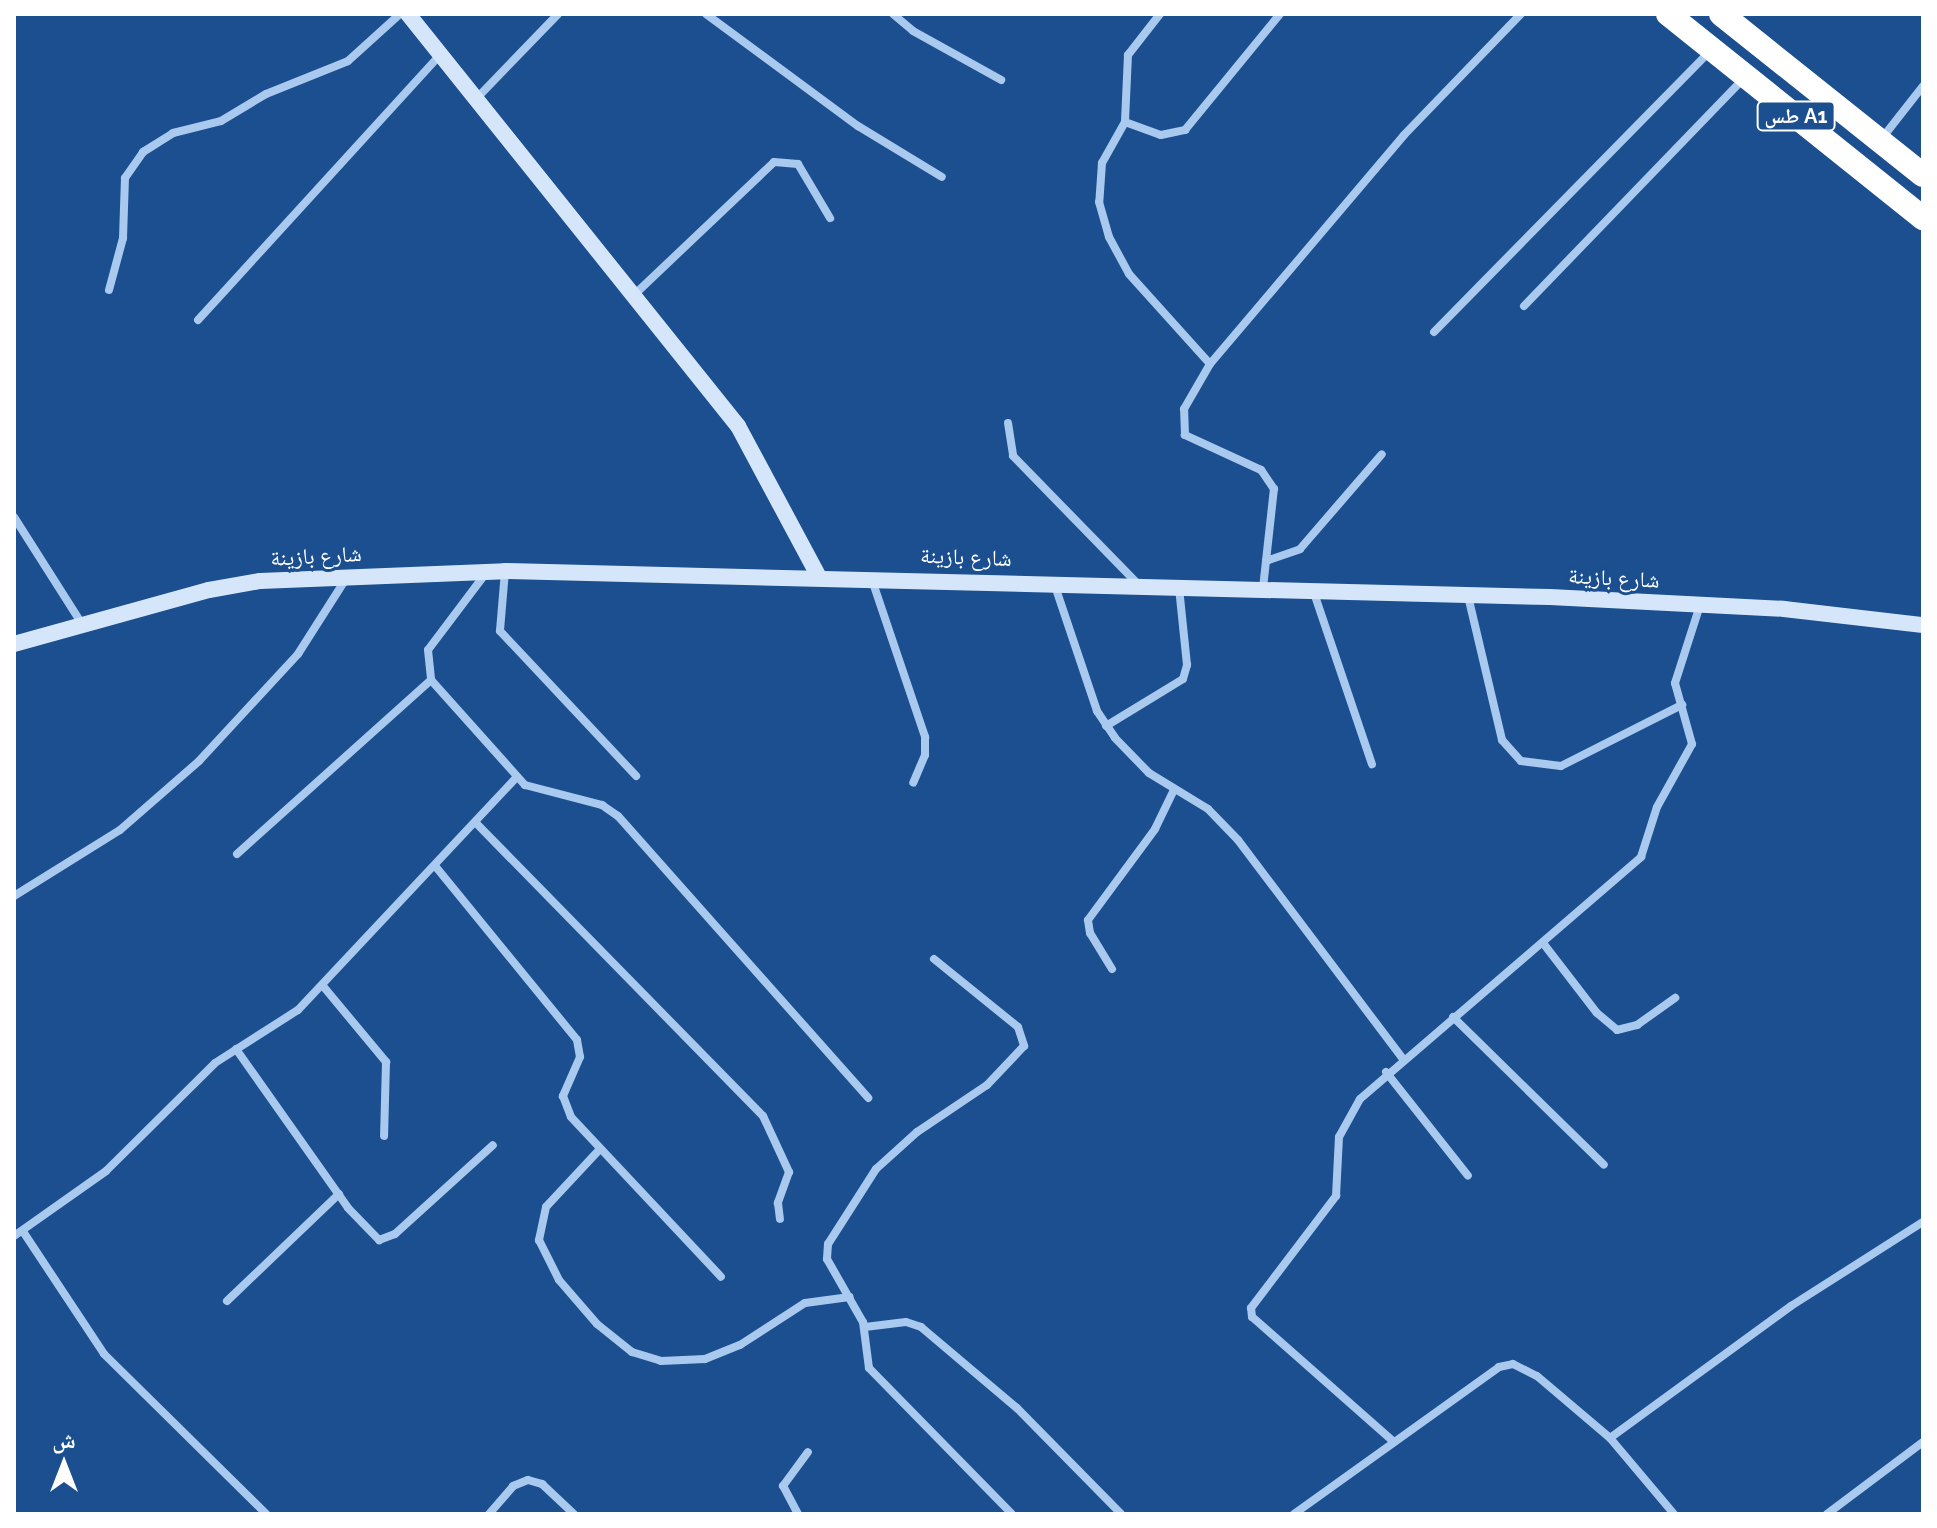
<!DOCTYPE html>
<html>
<head>
<meta charset="utf-8">
<style>
  body { margin:0 }
  #map { position:relative; width:1937px; height:1528px; overflow:hidden; background:#1b4f8f; font-family:Raleway,"Noto Naskh Arabic",sans-serif }
  div>[style] { position:absolute }
  .street>* { height:8px; margin:-4px; padding:0 4px; transform-origin:4px; border-radius:4px; background:#a9c9ee }
  .secondary>* { height:16px; margin:-8px; padding:0 8px; transform-origin:8px; border-radius:8px; background:#d6e6fa }
  .highway>* { height:24px; margin:-12px; padding:0 12px; transform-origin:12px; border-radius:12px; background:#fff }
  span { translate:-50% -50%; white-space:nowrap; text-align:center; line-height:1.15; -webkit-text-stroke:6px #1b4f8f; paint-order:stroke }
  .shield-label span { padding:2px 6px; background:#1b4f8f; border:2px solid; border-radius:6px; -webkit-text-stroke-width:0 }
  .shield-label { font-size:20px; color:#fff; font-weight:700 }
  .street-label { font-size:22px; color:#fff }
  .frame { position:absolute; inset:0; border:16px solid #fff; pointer-events:none }
  .north { position:absolute; left:24px; top:1424px; width:80px; height:80px; -webkit-text-stroke:6px #1b4f8f; paint-order:stroke; rotate:0deg; font-size:22px; font-weight:700; line-height:32px; text-align:center; color:#fff }
  .north::after { content:''; display:block; margin:auto; width:28px; height:36px; background:#fff; clip-path:polygon(50% 0,100% 100%,50% 72%,0 100%) }
</style>
</head>
<body>
<div id="map">
  <div class="street">
    <div style="left:706px;top:14px;width:189px;rotate:36.4deg"></div>
    <div style="left:858px;top:126px;width:98px;rotate:31.3deg"></div>
    <div style="left:893px;top:14px;width:26px;rotate:40deg"></div>
    <div style="left:913px;top:31px;width:101px;rotate:29.1deg"></div>
    <div style="left:1160px;top:14px;width:52px;rotate:128deg"></div>
    <div style="left:1128px;top:55px;width:67px;rotate:92.6deg"></div>
    <div style="left:1125px;top:122px;width:47px;rotate:119.3deg"></div>
    <div style="left:1102px;top:163px;width:39px;rotate:94deg"></div>
    <div style="left:1099px;top:202px;width:36px;rotate:74deg"></div>
    <div style="left:1109px;top:237px;width:42px;rotate:61.6deg"></div>
    <div style="left:1129px;top:274px;width:121px;rotate:48deg"></div>
    <div style="left:476px;top:99px;width:118px;rotate:-46deg"></div>
    <div style="left:1125px;top:122px;width:38px;rotate:20deg"></div>
    <div style="left:1161px;top:135px;width:25px;rotate:-12deg"></div>
    <div style="left:1185px;top:130px;width:150px;rotate:-50.7deg"></div>
    <div style="left:1883px;top:137px;width:65px;rotate:-51.9deg"></div>
    <div style="left:109px;top:290px;width:54px;rotate:-74.9deg"></div>
    <div style="left:123px;top:238px;width:60px;rotate:-88.1deg"></div>
    <div style="left:125px;top:178px;width:32px;rotate:-55deg"></div>
    <div style="left:143px;top:152px;width:36px;rotate:-32deg"></div>
    <div style="left:173px;top:133px;width:49px;rotate:-14deg"></div>
    <div style="left:221px;top:121px;width:52px;rotate:-31deg"></div>
    <div style="left:266px;top:94px;width:88px;rotate:-21.9deg"></div>
    <div style="left:348px;top:61px;width:70px;rotate:-42.1deg"></div>
    <div style="left:634px;top:295px;width:193px;rotate:-43.5deg"></div>
    <div style="left:774px;top:162px;width:24px;rotate:5deg"></div>
    <div style="left:798px;top:164px;width:63px;rotate:59.3deg"></div>
    <div style="left:1524px;top:306px;width:318px;rotate:-46deg"></div>
    <div style="left:198px;top:320px;width:359px;rotate:-47.6deg"></div>
    <div style="left:1434px;top:332px;width:395px;rotate:-45.5deg"></div>
    <div style="left:1008px;top:423px;width:33px;rotate:81deg"></div>
    <div style="left:1013px;top:456px;width:179px;rotate:45.7deg"></div>
    <div style="left:14px;top:517px;width:127px;rotate:57.6deg"></div>
    <div style="left:1266px;top:561px;width:36px;rotate:-19deg"></div>
    <div style="left:1300px;top:549px;width:125px;rotate:-49.2deg"></div>
    <div style="left:505px;top:571px;width:60px;rotate:94.8deg"></div>
    <div style="left:500px;top:631px;width:199px;rotate:46.8deg"></div>
    <div style="left:486px;top:573px;width:96px;rotate:127deg"></div>
    <div style="left:428px;top:650px;width:30px;rotate:84deg"></div>
    <div style="left:431px;top:680px;width:141px;rotate:48.2deg"></div>
    <div style="left:525px;top:785px;width:80px;rotate:14.6deg"></div>
    <div style="left:602px;top:805px;width:19px;rotate:35deg"></div>
    <div style="left:618px;top:816px;width:377px;rotate:48.4deg"></div>
    <div style="left:872px;top:580px;width:166px;rotate:71.3deg"></div>
    <div style="left:925px;top:737px;width:18px;rotate:90deg"></div>
    <div style="left:925px;top:755px;width:30px;rotate:113deg"></div>
    <div style="left:1055px;top:586px;width:132px;rotate:71.4deg"></div>
    <div style="left:1097px;top:711px;width:32px;rotate:56deg"></div>
    <div style="left:1115px;top:738px;width:49px;rotate:45.8deg"></div>
    <div style="left:1149px;top:773px;width:69px;rotate:31.4deg"></div>
    <div style="left:1208px;top:809px;width:43px;rotate:45.9deg"></div>
    <div style="left:1238px;top:840px;width:273px;rotate:53deg"></div>
    <div style="left:1263px;top:588px;width:100px;rotate:-83.7deg"></div>
    <div style="left:1274px;top:489px;width:23px;rotate:-124deg"></div>
    <div style="left:1261px;top:470px;width:84px;rotate:-155.3deg"></div>
    <div style="left:1185px;top:435px;width:26px;rotate:-92deg"></div>
    <div style="left:1184px;top:409px;width:52px;rotate:-60deg"></div>
    <div style="left:1210px;top:364px;width:300px;rotate:-49.7deg"></div>
    <div style="left:1404px;top:135px;width:168px;rotate:-46deg"></div>
    <div style="left:1313px;top:590px;width:184px;rotate:71.3deg"></div>
    <div style="left:1468px;top:596px;width:148px;rotate:76.7deg"></div>
    <div style="left:1502px;top:740px;width:28px;rotate:48deg"></div>
    <div style="left:1521px;top:761px;width:40px;rotate:7.1deg"></div>
    <div style="left:1561px;top:766px;width:136px;rotate:-26.8deg"></div>
    <div style="left:1106px;top:726px;width:90px;rotate:-31.4deg"></div>
    <div style="left:1183px;top:679px;width:15px;rotate:-74deg"></div>
    <div style="left:1187px;top:665px;width:78px;rotate:-95.9deg"></div>
    <div style="left:477px;top:824px;width:409px;rotate:45.6deg"></div>
    <div style="left:763px;top:1116px;width:62px;rotate:65.1deg"></div>
    <div style="left:789px;top:1172px;width:33px;rotate:110deg"></div>
    <div style="left:778px;top:1203px;width:16px;rotate:83deg"></div>
    <div style="left:237px;top:854px;width:261px;rotate:-41.9deg"></div>
    <div style="left:436px;top:867px;width:223px;rotate:50.8deg"></div>
    <div style="left:577px;top:1040px;width:17px;rotate:80deg"></div>
    <div style="left:580px;top:1057px;width:43px;rotate:113.6deg"></div>
    <div style="left:563px;top:1096px;width:22px;rotate:69deg"></div>
    <div style="left:571px;top:1117px;width:219px;rotate:46.8deg"></div>
    <div style="left:14px;top:896px;width:125px;rotate:-31.9deg"></div>
    <div style="left:120px;top:830px;width:105px;rotate:-41.1deg"></div>
    <div style="left:199px;top:761px;width:146px;rotate:-47.2deg"></div>
    <div style="left:298px;top:654px;width:91px;rotate:-57.5deg"></div>
    <div style="left:1543px;top:943px;width:88px;rotate:52.4deg"></div>
    <div style="left:1597px;top:1013px;width:26px;rotate:40deg"></div>
    <div style="left:1617px;top:1030px;width:21px;rotate:-14deg"></div>
    <div style="left:1637px;top:1025px;width:47px;rotate:-35.4deg"></div>
    <div style="left:934px;top:959px;width:108px;rotate:39deg"></div>
    <div style="left:1018px;top:1027px;width:20px;rotate:72deg"></div>
    <div style="left:1024px;top:1046px;width:54px;rotate:133.5deg"></div>
    <div style="left:987px;top:1085px;width:84px;rotate:146.1deg"></div>
    <div style="left:917px;top:1132px;width:55px;rotate:137.9deg"></div>
    <div style="left:876px;top:1169px;width:89px;rotate:122.6deg"></div>
    <div style="left:828px;top:1244px;width:15px;rotate:94deg"></div>
    <div style="left:827px;top:1259px;width:73px;rotate:60.3deg"></div>
    <div style="left:863px;top:1322px;width:46px;rotate:82.6deg"></div>
    <div style="left:869px;top:1368px;width:204px;rotate:45.6deg"></div>
    <div style="left:1112px;top:969px;width:42px;rotate:-121.4deg"></div>
    <div style="left:1090px;top:933px;width:13px;rotate:-99deg"></div>
    <div style="left:1088px;top:920px;width:113px;rotate:-53.6deg"></div>
    <div style="left:1155px;top:829px;width:41px;rotate:-64.1deg"></div>
    <div style="left:323px;top:986px;width:99px;rotate:50.3deg"></div>
    <div style="left:386px;top:1062px;width:74px;rotate:91.5deg"></div>
    <div style="left:1453px;top:1017px;width:211px;rotate:44.4deg"></div>
    <div style="left:236px;top:1049px;width:194px;rotate:54.8deg"></div>
    <div style="left:348px;top:1208px;width:45px;rotate:45.9deg"></div>
    <div style="left:379px;top:1240px;width:17px;rotate:-21deg"></div>
    <div style="left:395px;top:1234px;width:132px;rotate:-42.2deg"></div>
    <div style="left:1386px;top:1072px;width:132px;rotate:51.7deg"></div>
    <div style="left:600px;top:1149px;width:79px;rotate:133deg"></div>
    <div style="left:546px;top:1207px;width:34px;rotate:102deg"></div>
    <div style="left:539px;top:1240px;width:45px;rotate:63.4deg"></div>
    <div style="left:559px;top:1280px;width:58px;rotate:49.2deg"></div>
    <div style="left:597px;top:1324px;width:45px;rotate:38.7deg"></div>
    <div style="left:632px;top:1352px;width:30px;rotate:17deg"></div>
    <div style="left:661px;top:1361px;width:44px;rotate:-2.6deg"></div>
    <div style="left:705px;top:1359px;width:38px;rotate:-22deg"></div>
    <div style="left:740px;top:1345px;width:77px;rotate:-32.9deg"></div>
    <div style="left:805px;top:1303px;width:45px;rotate:-7.6deg"></div>
    <div style="left:24px;top:1233px;width:145px;rotate:56.5deg"></div>
    <div style="left:104px;top:1354px;width:228px;rotate:44.6deg"></div>
    <div style="left:14px;top:1236px;width:113px;rotate:-35.2deg"></div>
    <div style="left:106px;top:1171px;width:153px;rotate:-44.7deg"></div>
    <div style="left:215px;top:1063px;width:98px;rotate:-32.6deg"></div>
    <div style="left:298px;top:1010px;width:320px;rotate:-46.8deg"></div>
    <div style="left:227px;top:1301px;width:155px;rotate:-43.7deg"></div>
    <div style="left:865px;top:1327px;width:41px;rotate:-7deg"></div>
    <div style="left:906px;top:1322px;width:16px;rotate:18deg"></div>
    <div style="left:921px;top:1327px;width:126px;rotate:40.2deg"></div>
    <div style="left:1017px;top:1408px;width:148px;rotate:45.5deg"></div>
    <div style="left:1610px;top:1438px;width:224px;rotate:-36.1deg"></div>
    <div style="left:1791px;top:1306px;width:156px;rotate:-32.5deg"></div>
    <div style="left:1394px;top:1442px;width:189px;rotate:-138.6deg"></div>
    <div style="left:1252px;top:1317px;width:9px;rotate:-96deg"></div>
    <div style="left:1251px;top:1308px;width:141px;rotate:-52.8deg"></div>
    <div style="left:1336px;top:1196px;width:59px;rotate:-87.1deg"></div>
    <div style="left:1339px;top:1137px;width:43px;rotate:-61.1deg"></div>
    <div style="left:1360px;top:1099px;width:371px;rotate:-40.7deg"></div>
    <div style="left:1641px;top:857px;width:52px;rotate:-72.3deg"></div>
    <div style="left:1657px;top:807px;width:72px;rotate:-60.9deg"></div>
    <div style="left:1692px;top:744px;width:63px;rotate:-105.6deg"></div>
    <div style="left:1675px;top:683px;width:82px;rotate:-72.2deg"></div>
    <div style="left:489px;top:1514px;width:37px;rotate:-49deg"></div>
    <div style="left:513px;top:1486px;width:16px;rotate:-22deg"></div>
    <div style="left:528px;top:1480px;width:15px;rotate:16deg"></div>
    <div style="left:542px;top:1484px;width:44px;rotate:43.2deg"></div>
    <div style="left:798px;top:1514px;width:32px;rotate:-118deg"></div>
    <div style="left:783px;top:1486px;width:42px;rotate:-53.7deg"></div>
    <div style="left:1294px;top:1514px;width:252px;rotate:-35.6deg"></div>
    <div style="left:1499px;top:1367px;width:14px;rotate:-12deg"></div>
    <div style="left:1513px;top:1364px;width:27px;rotate:27deg"></div>
    <div style="left:1537px;top:1376px;width:96px;rotate:40.3deg"></div>
    <div style="left:1610px;top:1438px;width:99px;rotate:49.9deg"></div>
    <div style="left:1827px;top:1514px;width:120px;rotate:-36.9deg"></div>
  </div>
  <div class="secondary">
    <div style="left:408px;top:14px;width:528px;rotate:51.31deg"></div>
    <div style="left:738px;top:426px;width:171px;rotate:61.8deg"></div>
    <div style="left:14px;top:644px;width:202px;rotate:-15.5deg"></div>
    <div style="left:209px;top:590px;width:52px;rotate:-10deg"></div>
    <div style="left:260px;top:581px;width:245px;rotate:-2.3deg"></div>
    <div style="left:505px;top:571px;width:1045px;rotate:1.43deg"></div>
    <div style="left:1550px;top:597px;width:234px;rotate:2.9deg"></div>
    <div style="left:1784px;top:609px;width:140px;rotate:6.6deg"></div>
  </div>
  <div class="highway">
    <div style="left:1668px;top:14px;width:327px;rotate:38.7deg"></div>
    <div style="left:1721px;top:14px;width:258px;rotate:38.6deg"></div>
  </div>
  <div class="shield-label">
    <span style="left:1796px;top:116px">طس A1</span>
  </div>
  <div class="street-label">
    <span style="left:316px;top:556px;rotate:-3deg">شارع بازينة</span>
    <span style="left:966px;top:557px;rotate:2deg">شارع بازينة</span>
    <span style="left:1614px;top:578px;rotate:3deg">شارع بازينة</span>
  </div>
  <div class="frame"></div>
  <div class="north">ش</div>
</div>
</body>
</html>
